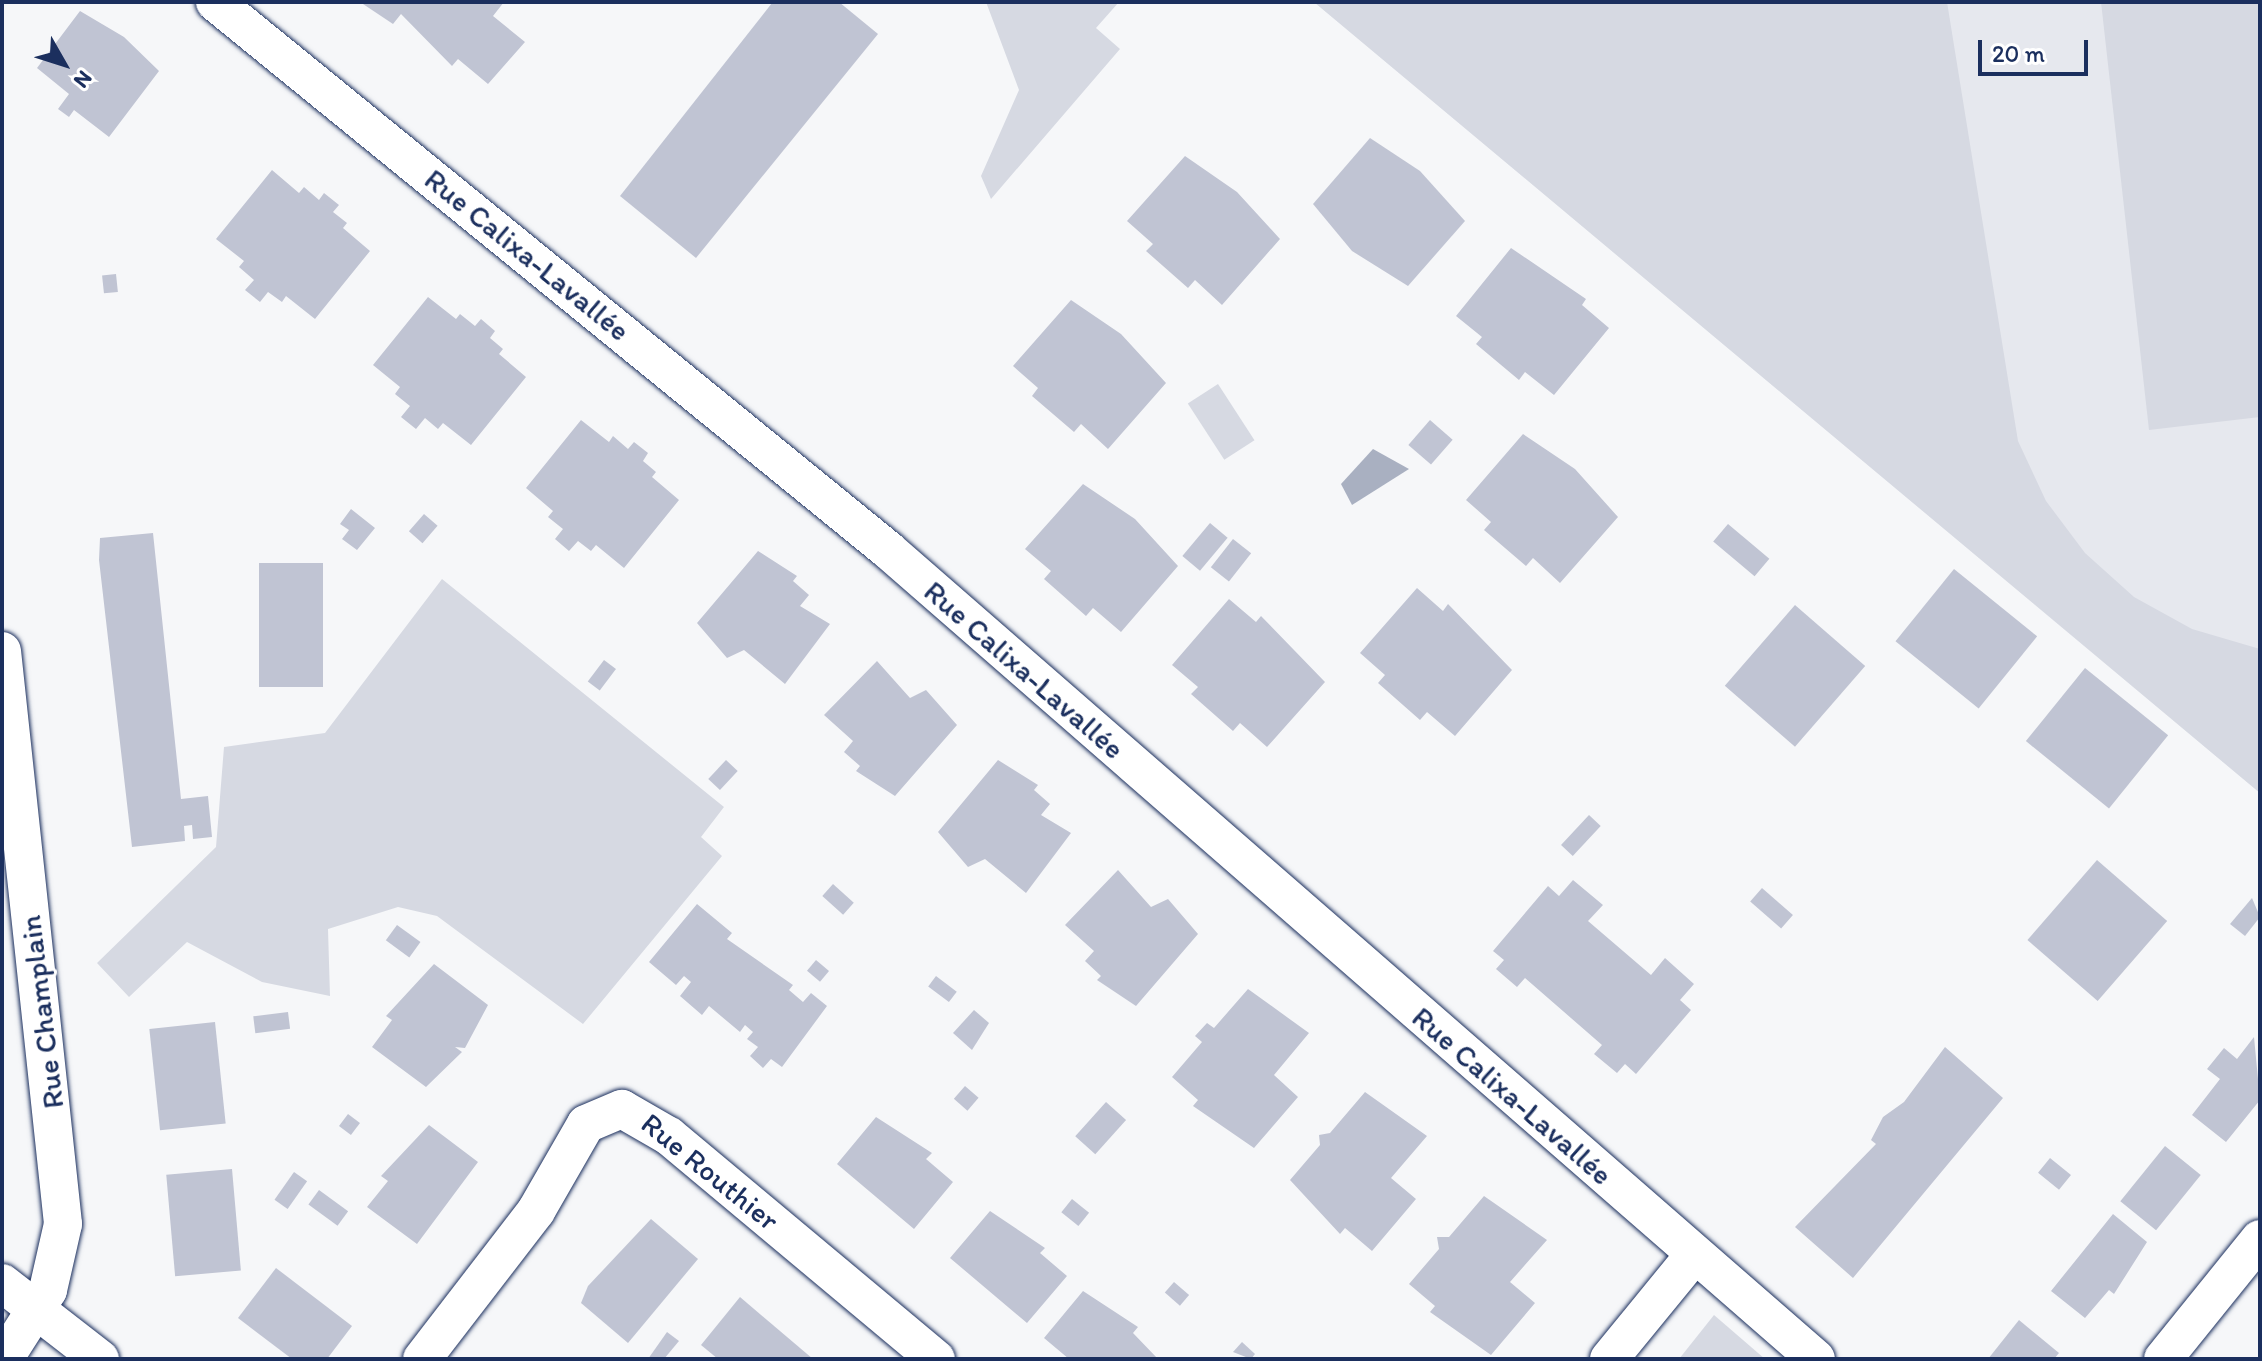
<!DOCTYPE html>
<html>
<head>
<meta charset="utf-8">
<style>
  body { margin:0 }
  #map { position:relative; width:2262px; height:1361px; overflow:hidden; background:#f6f7f9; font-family:Itim,sans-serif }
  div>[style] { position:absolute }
  .built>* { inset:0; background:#e6e8ee }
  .green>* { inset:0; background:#d6d9e2; transform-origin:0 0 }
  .water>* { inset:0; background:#a9b0c1 }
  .building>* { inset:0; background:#c0c4d3; transform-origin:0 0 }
  .roads { filter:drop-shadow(0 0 2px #1b2f5e) drop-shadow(0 0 2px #1b2f5e) }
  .street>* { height:38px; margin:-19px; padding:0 19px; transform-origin:19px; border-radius:19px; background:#fff }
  span { translate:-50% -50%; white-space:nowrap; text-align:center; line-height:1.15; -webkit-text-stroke:6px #fff; paint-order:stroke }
  .street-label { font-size:30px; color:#1b2f5e }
  .frame { position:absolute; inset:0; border:4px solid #1b2f5e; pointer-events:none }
  .north { position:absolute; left:24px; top:24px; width:80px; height:80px; -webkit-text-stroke:6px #fff; paint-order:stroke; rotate:129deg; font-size:22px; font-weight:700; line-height:32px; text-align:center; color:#1b2f5e }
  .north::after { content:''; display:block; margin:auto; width:28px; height:36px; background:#1b2f5e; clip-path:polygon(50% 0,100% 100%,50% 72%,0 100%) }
  .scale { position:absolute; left:1978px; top:40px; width:110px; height:36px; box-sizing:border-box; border:4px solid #1b2f5e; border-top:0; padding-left:10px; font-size:24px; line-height:28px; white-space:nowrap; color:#1b2f5e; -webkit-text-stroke:6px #fff; paint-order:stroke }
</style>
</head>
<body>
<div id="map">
  <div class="built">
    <div style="clip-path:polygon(1314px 2px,2260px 2px,2260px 793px,1876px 472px)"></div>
  </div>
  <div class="green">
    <div style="clip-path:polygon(986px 2px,1119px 2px,1096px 28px,1120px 49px,991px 199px,981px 176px,1019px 90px)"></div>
    <div style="clip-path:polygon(1314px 2px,1947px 2px,2018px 441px,2046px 501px,2085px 553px,2134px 597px,2192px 629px,2260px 649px,2260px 793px)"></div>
    <div style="clip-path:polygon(2101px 2px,2260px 2px,2260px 417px,2149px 430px)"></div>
    <div style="left:1218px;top:384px;width:67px;height:36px;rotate:57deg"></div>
    <div style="clip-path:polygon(442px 579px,724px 807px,701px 837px,722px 856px,583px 1024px,437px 916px,398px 907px,328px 929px,330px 996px,262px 982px,187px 942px,129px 997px,97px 963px,216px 847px,224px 747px,325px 733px)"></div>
    <div style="clip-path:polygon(1714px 1315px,1765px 1359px,1679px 1359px)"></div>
  </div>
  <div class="water">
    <div style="clip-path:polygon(1373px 449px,1409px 469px,1352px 505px,1341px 484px)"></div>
  </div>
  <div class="building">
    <div style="clip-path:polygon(360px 2px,504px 2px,493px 16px,525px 42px,488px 84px,458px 59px,452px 66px,401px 14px,393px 24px)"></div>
    <div style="clip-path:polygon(839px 2px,878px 34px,696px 258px,620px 196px,772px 3px)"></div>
    <div style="clip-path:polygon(80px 11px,124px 37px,159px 71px,109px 137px,74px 110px,69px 117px,58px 109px,69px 94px,37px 68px)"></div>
    <div style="clip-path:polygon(1370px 138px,1420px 171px,1465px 221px,1408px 286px,1352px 251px,1313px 204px)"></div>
    <div style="clip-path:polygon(1185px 156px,1237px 192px,1280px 239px,1222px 305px,1195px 280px,1188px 288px,1146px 251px,1153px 244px,1127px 221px)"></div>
    <div style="clip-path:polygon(272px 170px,299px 193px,304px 187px,319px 200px,324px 193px,339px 205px,333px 212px,347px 223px,343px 228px,370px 251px,315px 319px,286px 296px,282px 302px,268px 292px,260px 302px,245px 290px,254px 280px,239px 267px,244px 261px,216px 239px)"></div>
    <div style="clip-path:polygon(1511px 248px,1586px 299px,1582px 305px,1609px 328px,1554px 395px,1525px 372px,1519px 380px,1476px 344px,1482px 337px,1456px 316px)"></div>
    <div style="left:116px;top:274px;width:18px;height:14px;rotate:84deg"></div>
    <div style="clip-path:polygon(428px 297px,456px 319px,460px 314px,475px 326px,481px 319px,495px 331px,490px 338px,503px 349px,499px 354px,526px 377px,471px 445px,443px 423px,438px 429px,425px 418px,416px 429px,401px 417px,410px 406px,395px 394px,400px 387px,373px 365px)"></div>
    <div style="clip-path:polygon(1071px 300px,1121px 334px,1166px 383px,1108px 449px,1081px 424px,1074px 432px,1032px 396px,1038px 388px,1013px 366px)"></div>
    <div style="clip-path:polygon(581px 420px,609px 442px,613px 436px,628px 449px,634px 442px,648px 453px,643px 461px,656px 472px,652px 477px,679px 500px,624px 568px,596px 545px,591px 551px,578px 541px,569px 551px,555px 539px,563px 529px,548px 517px,553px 511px,526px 488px)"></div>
    <div style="left:1430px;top:420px;width:30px;height:33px;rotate:41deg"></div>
    <div style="clip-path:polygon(1523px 434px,1575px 469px,1618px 517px,1560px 583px,1533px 558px,1526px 566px,1484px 530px,1491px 522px,1466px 500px)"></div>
    <div style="clip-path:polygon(1083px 484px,1135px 519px,1178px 566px,1121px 632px,1093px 608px,1086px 616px,1044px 579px,1051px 571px,1025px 549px)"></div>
    <div style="clip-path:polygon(351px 509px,375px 528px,357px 550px,342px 539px,349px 530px,340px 524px)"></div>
    <div style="left:424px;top:514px;width:18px;height:23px;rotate:41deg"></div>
    <div style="left:1210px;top:523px;width:23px;height:43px;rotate:40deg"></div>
    <div style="left:1728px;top:524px;width:54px;height:23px;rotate:40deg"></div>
    <div style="clip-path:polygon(153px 533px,181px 799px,208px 796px,212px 837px,193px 839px,192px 825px,184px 826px,185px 841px,132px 847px,99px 560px,100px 538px)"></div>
    <div style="left:1233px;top:539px;width:23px;height:36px;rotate:38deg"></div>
    <div style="clip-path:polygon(758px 551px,797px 576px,793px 581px,809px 595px,800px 606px,830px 624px,785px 684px,744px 650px,727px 658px,697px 623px)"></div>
    <div style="left:259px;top:563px;width:64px;height:124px"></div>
    <div style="left:1954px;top:569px;width:107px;height:93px;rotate:39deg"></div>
    <div style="clip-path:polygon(1417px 588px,1443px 611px,1448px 604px,1512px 670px,1455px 736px,1427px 712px,1420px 720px,1378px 683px,1385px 675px,1360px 653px)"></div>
    <div style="clip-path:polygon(1229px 599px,1256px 622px,1261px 616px,1325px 682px,1267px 747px,1240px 723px,1233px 731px,1191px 694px,1198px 687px,1172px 665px)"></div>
    <div style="left:1795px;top:605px;width:93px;height:107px;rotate:41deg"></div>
    <div style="left:604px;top:660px;width:15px;height:27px;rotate:37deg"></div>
    <div style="clip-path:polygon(877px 661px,910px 698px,926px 690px,957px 725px,895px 796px,856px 771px,860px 766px,844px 752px,853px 741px,824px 715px)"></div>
    <div style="left:2085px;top:668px;width:107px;height:94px;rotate:39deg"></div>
    <div style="left:726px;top:760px;width:16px;height:26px;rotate:43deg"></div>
    <div style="clip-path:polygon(998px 760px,1038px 785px,1034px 790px,1050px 804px,1041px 815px,1071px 833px,1026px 893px,985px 859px,968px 867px,938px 832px)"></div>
    <div style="left:1589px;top:815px;width:16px;height:41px;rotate:43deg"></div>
    <div style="left:2097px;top:860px;width:93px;height:106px;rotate:41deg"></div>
    <div style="clip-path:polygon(1118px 870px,1151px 907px,1168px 899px,1198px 934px,1136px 1006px,1097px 980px,1101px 976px,1085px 961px,1094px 951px,1065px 925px)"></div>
    <div style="clip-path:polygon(1573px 880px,1603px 905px,1588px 921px,1651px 975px,1665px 958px,1694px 984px,1680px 1000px,1691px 1010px,1636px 1074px,1625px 1064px,1617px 1073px,1594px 1054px,1602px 1045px,1525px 978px,1517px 987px,1496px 969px,1504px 960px,1493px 951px,1548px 886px,1559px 896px)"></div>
    <div style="left:833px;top:884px;width:28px;height:16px;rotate:42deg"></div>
    <div style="left:1762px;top:888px;width:41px;height:18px;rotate:41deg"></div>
    <div style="clip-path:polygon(2252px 898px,2260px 917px,2245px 936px,2230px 924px)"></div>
    <div style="clip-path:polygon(697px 904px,732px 933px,727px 939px,793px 985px,789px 990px,803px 1002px,811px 993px,827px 1006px,782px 1067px,771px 1059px,763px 1068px,750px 1056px,758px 1047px,747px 1039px,753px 1032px,745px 1025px,740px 1032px,709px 1006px,702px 1015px,680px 996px,691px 982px,684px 976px,676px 985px,649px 962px)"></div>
    <div style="left:397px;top:925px;width:29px;height:19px;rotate:36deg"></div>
    <div style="left:816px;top:960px;width:17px;height:14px;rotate:40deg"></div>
    <div style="clip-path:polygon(434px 964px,488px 1005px,465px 1048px,455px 1047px,462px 1052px,426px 1087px,372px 1047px,392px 1020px,386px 1016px)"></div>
    <div style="left:936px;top:976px;width:26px;height:13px;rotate:37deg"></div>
    <div style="clip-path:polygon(1248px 989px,1309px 1033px,1274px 1075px,1298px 1097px,1254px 1148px,1193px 1106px,1198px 1100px,1172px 1077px,1202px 1042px,1195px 1036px,1207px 1023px,1214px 1028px)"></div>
    <div style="clip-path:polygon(974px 1010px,989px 1023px,972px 1050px,953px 1033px)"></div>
    <div style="left:288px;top:1012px;width:17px;height:35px;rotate:83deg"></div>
    <div style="left:215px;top:1022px;width:102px;height:66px;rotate:84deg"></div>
    <div style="clip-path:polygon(2254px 1037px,2260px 1100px,2226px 1142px,2192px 1115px,2220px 1079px,2207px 1069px,2224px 1048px,2237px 1059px)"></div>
    <div style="clip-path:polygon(1945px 1047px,2003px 1098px,1853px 1278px,1795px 1227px,1876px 1144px,1871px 1140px,1883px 1117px,1904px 1102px)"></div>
    <div style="left:965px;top:1086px;width:18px;height:17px;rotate:41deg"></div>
    <div style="clip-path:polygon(1365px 1092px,1427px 1136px,1391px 1178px,1416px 1199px,1372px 1251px,1345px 1228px,1340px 1234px,1290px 1180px,1320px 1145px,1319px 1135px,1330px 1133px)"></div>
    <div style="left:1106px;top:1102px;width:27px;height:46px;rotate:42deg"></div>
    <div style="left:348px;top:1114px;width:15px;height:15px;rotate:37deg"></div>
    <div style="clip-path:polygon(876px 1117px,932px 1153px,926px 1159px,953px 1182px,914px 1229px,837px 1164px)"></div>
    <div style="clip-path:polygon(429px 1125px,478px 1162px,417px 1244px,367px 1207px,388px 1181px,381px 1176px)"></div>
    <div style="left:2165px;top:1146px;width:46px;height:71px;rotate:39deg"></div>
    <div style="left:2050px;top:1158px;width:27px;height:19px;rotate:39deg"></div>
    <div style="left:232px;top:1169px;width:102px;height:66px;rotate:85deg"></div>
    <div style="left:294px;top:1172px;width:16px;height:34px;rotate:35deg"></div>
    <div style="left:319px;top:1190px;width:36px;height:18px;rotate:36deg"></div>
    <div style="clip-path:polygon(1484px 1196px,1547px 1240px,1510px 1282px,1535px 1303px,1491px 1355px,1430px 1312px,1435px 1306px,1409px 1284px,1439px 1249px,1437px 1237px,1449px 1237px)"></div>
    <div style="left:1072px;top:1199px;width:22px;height:17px;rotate:39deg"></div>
    <div style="clip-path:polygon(990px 1211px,1045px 1248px,1040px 1253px,1067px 1276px,1027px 1323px,950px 1258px)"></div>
    <div style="clip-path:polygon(2113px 1214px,2147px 1242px,2114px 1294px,2109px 1290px,2085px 1318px,2051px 1291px)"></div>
    <div style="clip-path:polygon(651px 1219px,698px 1259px,628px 1343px,581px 1303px,588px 1286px)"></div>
    <div style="clip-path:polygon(276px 1268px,352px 1326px,327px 1359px,292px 1359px,238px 1318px)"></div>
    <div style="left:1174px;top:1282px;width:20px;height:14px;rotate:41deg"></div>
    <div style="clip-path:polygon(1083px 1291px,1138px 1327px,1133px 1333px,1158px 1359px,1069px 1359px,1044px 1338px)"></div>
    <div style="clip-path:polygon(740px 1297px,813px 1359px,718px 1359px,701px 1345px)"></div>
    <div style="clip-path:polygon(2019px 1320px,2059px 1353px,2054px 1359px,1988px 1359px)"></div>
    <div style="clip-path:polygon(667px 1332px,679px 1341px,664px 1359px,648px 1359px)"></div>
    <div style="clip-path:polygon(1242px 1342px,1255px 1354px,1251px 1359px,1233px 1352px)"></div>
  </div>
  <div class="roads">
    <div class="street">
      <div style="left:215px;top:2px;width:868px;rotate:39.15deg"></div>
      <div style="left:888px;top:550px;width:1231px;rotate:41.08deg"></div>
      <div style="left:2px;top:651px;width:576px;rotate:83.92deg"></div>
      <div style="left:63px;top:1224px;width:68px;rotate:102.8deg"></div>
      <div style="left:48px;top:1290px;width:82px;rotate:122.5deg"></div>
      <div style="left:2px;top:1283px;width:124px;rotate:37.8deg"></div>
      <div style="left:422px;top:1359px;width:187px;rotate:-52.4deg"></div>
      <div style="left:536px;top:1211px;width:100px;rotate:-60.1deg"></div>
      <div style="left:586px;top:1124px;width:39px;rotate:-23deg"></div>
      <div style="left:622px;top:1109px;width:54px;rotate:29.9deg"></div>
      <div style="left:669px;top:1136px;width:348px;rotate:39.9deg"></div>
      <div style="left:1609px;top:1359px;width:134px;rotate:-50.7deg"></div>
      <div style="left:2163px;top:1359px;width:154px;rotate:-51.1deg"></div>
    </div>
  </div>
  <div class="street-label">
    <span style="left:527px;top:255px;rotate:39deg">Rue Calixa-Lavallée</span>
    <span style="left:1024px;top:670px;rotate:41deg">Rue Calixa-Lavallée</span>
    <span style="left:42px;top:1012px;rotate:-97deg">Rue Champlain</span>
    <span style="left:1512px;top:1096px;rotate:41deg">Rue Calixa-Lavallée</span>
    <span style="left:710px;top:1172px;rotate:39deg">Rue Routhier</span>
  </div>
  <div class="frame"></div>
  <div class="north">N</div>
  <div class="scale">20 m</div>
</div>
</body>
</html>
